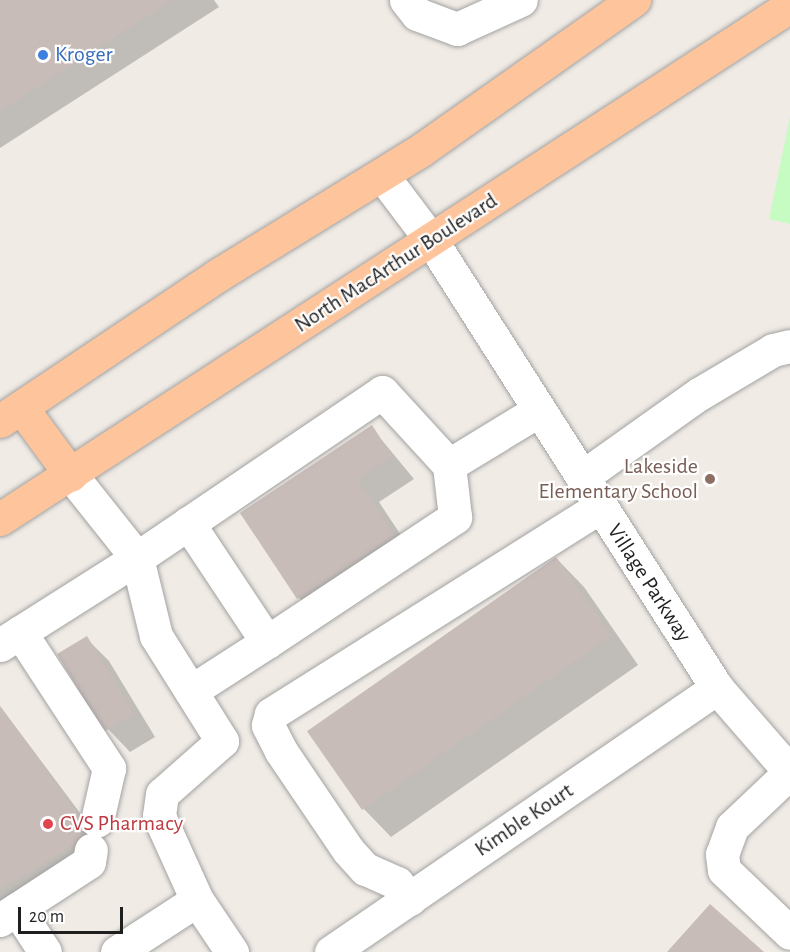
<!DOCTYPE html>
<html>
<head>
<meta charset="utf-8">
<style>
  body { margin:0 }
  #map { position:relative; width:790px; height:952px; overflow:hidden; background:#f0ebe5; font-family:"Alegreya Sans",sans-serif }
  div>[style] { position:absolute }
  .park>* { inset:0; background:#c6fbc2 }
  .shadow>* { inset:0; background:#0003 }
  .building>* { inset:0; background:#c8bcb8; transform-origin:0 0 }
  .roads { filter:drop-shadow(0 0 2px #a3a3a3) drop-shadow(0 0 2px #a3a3a3) }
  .minor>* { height:33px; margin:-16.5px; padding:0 16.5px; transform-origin:16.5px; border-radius:16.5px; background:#fff }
  .major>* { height:33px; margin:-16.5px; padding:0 16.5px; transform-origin:16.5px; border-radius:16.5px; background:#fec59c }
  .dots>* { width:16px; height:16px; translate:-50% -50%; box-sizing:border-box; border:3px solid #fff; border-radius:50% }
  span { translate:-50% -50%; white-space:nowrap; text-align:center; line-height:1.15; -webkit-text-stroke:4.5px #fff; paint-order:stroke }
  .shop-label { font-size:22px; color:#366cbe }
  .left { translate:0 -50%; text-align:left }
  .street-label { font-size:22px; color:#1f1f1f }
  .education-label { font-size:22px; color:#785e54 }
  .right { translate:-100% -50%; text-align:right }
  .health-label { font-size:22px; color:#be3a42 }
  .scale { position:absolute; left:18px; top:907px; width:105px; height:27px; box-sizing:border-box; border:3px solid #1f1f1f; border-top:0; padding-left:8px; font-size:18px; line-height:21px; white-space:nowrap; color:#1f1f1f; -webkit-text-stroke:4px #fff; paint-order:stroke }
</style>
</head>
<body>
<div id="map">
  <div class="park">
    <div style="clip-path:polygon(790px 117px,790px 224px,769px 219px)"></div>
  </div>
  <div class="shadow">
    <div style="clip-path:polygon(0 0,214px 0,219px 7px,0 148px)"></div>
    <div style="clip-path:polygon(371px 427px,414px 479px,379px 502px,416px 558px,322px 621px,299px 598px,242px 513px)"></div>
    <div style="clip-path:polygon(556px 558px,584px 587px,638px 665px,391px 837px,363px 808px)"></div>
    <div style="clip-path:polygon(86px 638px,109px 661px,155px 737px,130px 752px,108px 729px)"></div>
    <div style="clip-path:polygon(0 706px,101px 841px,0 927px)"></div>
  </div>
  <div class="building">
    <div style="clip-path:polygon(0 0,172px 0,0 111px)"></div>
    <div style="clip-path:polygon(372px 425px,392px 456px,357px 479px,395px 535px,297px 599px,240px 513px)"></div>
    <div style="left:556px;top:557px;width:96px;height:304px;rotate:55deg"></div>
    <div style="left:87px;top:636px;width:91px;height:35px;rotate:59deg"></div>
    <div style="clip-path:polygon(0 706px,79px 816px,83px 833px,73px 846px,0 889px)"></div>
    <div style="clip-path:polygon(710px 904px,764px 952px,667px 952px)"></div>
  </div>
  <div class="roads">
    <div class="minor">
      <div style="left:406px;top:0;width:18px;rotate:52deg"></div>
      <div style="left:417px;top:14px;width:43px;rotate:20.6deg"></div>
      <div style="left:457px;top:29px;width:70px;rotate:-24.4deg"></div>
      <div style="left:382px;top:175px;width:81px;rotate:53deg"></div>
      <div style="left:431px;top:240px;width:532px;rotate:57.45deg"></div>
      <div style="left:717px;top:688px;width:111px;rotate:49deg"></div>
      <div style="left:71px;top:475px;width:106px;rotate:51.5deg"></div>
      <div style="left:137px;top:558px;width:296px;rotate:-34.1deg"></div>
      <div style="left:382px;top:392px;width:99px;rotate:47.5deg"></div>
      <div style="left:449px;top:465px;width:105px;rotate:-31.4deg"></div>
      <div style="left:582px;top:477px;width:143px;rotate:-35.4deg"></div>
      <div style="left:699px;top:394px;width:86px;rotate:-30.7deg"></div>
      <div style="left:773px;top:350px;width:17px;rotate:-13deg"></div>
      <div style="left:188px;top:523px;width:143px;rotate:56.4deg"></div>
      <div style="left:267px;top:642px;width:226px;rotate:-33.6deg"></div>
      <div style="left:455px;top:517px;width:52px;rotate:-96.6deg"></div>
      <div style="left:20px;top:632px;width:163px;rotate:56.8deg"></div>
      <div style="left:109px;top:768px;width:54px;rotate:102.8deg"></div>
      <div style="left:0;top:645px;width:162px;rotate:-32.4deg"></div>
      <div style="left:137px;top:558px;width:80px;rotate:76.3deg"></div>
      <div style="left:156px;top:636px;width:124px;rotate:57.8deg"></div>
      <div style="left:222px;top:741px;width:80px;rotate:138.5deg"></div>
      <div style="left:162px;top:794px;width:22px;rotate:98deg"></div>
      <div style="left:159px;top:816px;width:92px;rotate:65.7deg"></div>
      <div style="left:197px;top:900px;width:63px;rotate:56.1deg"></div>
      <div style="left:191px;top:691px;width:90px;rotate:-32.8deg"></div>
      <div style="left:790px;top:772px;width:80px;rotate:136.5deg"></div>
      <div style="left:732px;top:827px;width:29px;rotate:110deg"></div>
      <div style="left:722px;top:854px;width:16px;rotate:83deg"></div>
      <div style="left:724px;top:870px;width:91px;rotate:43.7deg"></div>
      <div style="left:410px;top:899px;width:21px;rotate:-129deg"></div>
      <div style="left:397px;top:883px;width:35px;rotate:-156deg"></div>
      <div style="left:365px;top:869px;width:25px;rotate:-132deg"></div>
      <div style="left:348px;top:850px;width:120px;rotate:-124.1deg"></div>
      <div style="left:281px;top:751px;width:29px;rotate:-117deg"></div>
      <div style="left:268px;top:725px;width:11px;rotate:-75deg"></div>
      <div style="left:271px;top:714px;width:390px;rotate:-32.2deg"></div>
      <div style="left:17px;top:909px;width:51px;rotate:56.9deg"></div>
      <div style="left:0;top:920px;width:106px;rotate:-33.1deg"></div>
      <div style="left:89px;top:862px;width:12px;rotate:-81deg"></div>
      <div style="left:117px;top:952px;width:95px;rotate:-33deg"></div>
      <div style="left:331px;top:952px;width:468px;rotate:-34.4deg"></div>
    </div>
    <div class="major">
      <div style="left:21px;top:407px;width:84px;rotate:53.7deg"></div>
      <div style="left:0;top:421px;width:262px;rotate:-33.8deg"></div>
      <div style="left:218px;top:275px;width:238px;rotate:-31.6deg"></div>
      <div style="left:421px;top:150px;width:261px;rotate:-35.2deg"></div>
      <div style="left:0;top:519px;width:942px;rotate:-33deg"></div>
    </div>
  </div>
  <div class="dots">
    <div style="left:43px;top:55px;background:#3f7fe0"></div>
    <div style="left:710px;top:479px;background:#8d6e63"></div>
    <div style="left:48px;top:824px;background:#e0444e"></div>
  </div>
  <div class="shop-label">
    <span class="left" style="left:55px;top:55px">Kroger</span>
  </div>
  <div class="street-label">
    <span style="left:396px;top:263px;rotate:-33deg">North MacArthur Boulevard</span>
    <span style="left:649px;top:583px;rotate:57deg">Village Parkway</span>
    <span style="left:524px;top:820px;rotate:-34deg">Kimble Kourt</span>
  </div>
  <div class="education-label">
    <span class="right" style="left:698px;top:479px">Lakeside<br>Elementary School</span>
  </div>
  <div class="health-label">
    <span class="left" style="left:60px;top:824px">CVS Pharmacy</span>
  </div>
  <div class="scale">20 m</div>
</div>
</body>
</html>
